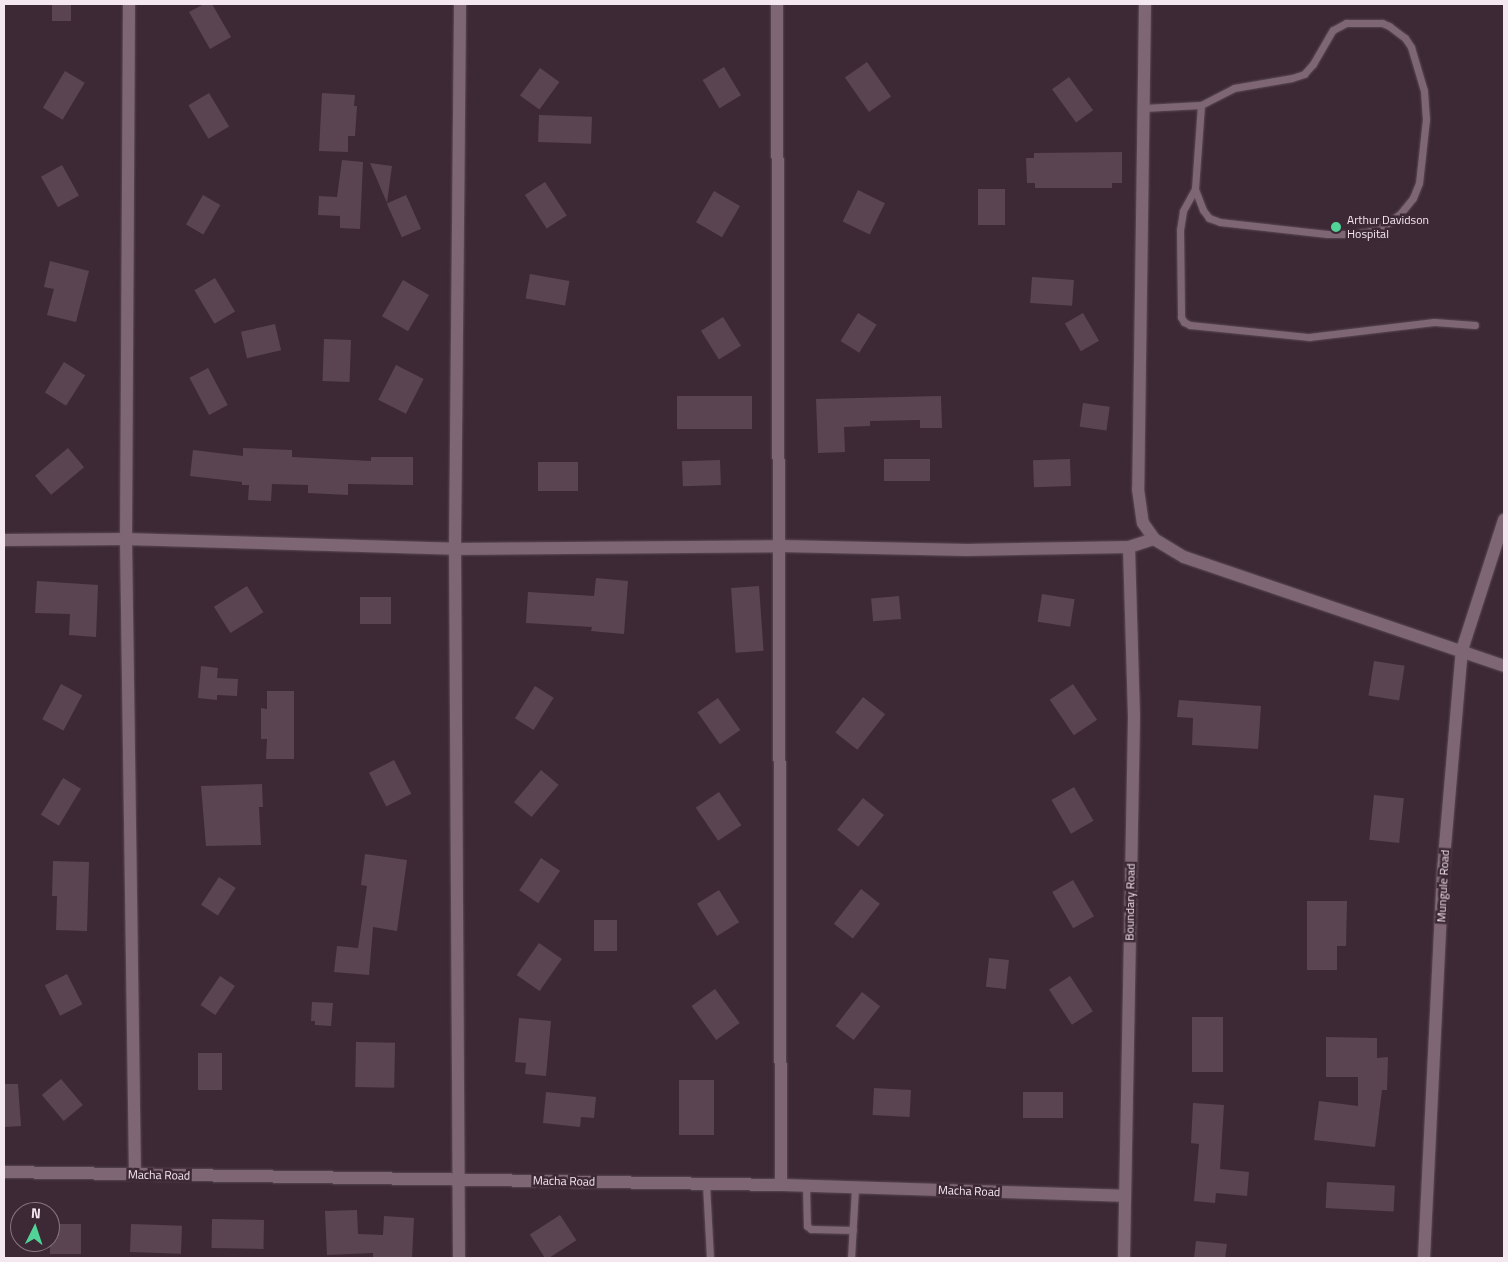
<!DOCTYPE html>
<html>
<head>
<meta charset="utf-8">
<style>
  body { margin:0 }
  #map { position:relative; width:1508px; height:1262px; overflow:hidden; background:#3d2936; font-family:"Titillium Web",sans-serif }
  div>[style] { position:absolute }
  .building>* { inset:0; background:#5a4452; transform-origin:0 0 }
  .roads { filter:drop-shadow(0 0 1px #5a4954) drop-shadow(0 0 1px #5a4954) }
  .service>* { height:7px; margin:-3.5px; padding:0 3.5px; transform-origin:3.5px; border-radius:3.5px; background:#7e6675 }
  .minor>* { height:12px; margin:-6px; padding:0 6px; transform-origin:6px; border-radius:6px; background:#7e6675 }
  .dots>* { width:14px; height:14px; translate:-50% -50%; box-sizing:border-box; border:2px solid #3d2936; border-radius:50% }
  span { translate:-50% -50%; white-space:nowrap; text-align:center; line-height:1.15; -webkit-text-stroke:5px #3d2936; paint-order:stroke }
  .poi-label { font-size:12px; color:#f5e7f0 }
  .left { translate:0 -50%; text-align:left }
  .street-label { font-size:12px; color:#f5e7f0 }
  .frame { position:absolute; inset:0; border:5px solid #f5e7f0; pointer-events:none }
  .north { position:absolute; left:10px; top:1202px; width:50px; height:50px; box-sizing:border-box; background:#3d2936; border:1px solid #877580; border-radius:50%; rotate:4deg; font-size:14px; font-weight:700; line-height:20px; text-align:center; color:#f5e7f0 }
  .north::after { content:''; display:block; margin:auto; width:18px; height:22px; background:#51d397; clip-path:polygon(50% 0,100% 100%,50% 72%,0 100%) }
</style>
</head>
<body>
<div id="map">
  <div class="building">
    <div style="left:52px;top:4px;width:19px;height:17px"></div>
    <div style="clip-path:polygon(204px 4px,212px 4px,231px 37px,210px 49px,189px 12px)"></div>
    <div style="left:867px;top:62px;width:42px;height:27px;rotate:55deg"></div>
    <div style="left:724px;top:67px;width:33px;height:25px;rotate:59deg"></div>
    <div style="left:540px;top:68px;width:24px;height:34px;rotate:36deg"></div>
    <div style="left:65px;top:71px;width:23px;height:43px;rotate:31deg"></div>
    <div style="left:1069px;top:77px;width:41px;height:21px;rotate:54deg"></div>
    <div style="left:209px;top:93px;width:39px;height:24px;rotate:59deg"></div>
    <div style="clip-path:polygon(322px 93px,355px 95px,354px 106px,357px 106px,355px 136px,348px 136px,348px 152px,319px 151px)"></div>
    <div style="left:539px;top:115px;width:53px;height:27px;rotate:2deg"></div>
    <div style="clip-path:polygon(1122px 152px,1122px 183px,1112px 183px,1112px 188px,1035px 188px,1035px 183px,1027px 183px,1026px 158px,1034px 158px,1034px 153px)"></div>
    <div style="clip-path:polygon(342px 160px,363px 162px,360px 229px,340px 228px,340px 216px,318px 215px,319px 196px,337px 197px)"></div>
    <div style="clip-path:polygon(370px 163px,392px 166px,387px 203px)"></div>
    <div style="left:62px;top:165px;width:35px;height:24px;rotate:61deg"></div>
    <div style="left:545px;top:182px;width:40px;height:24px;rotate:57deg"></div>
    <div style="left:978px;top:189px;width:27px;height:36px"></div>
    <div style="left:858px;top:190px;width:30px;height:35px;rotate:26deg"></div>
    <div style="left:714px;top:191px;width:30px;height:36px;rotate:30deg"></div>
    <div style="left:203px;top:195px;width:20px;height:34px;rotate:30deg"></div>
    <div style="left:406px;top:195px;width:37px;height:21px;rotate:66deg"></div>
    <div style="clip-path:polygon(50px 261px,89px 271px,76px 322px,47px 315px,54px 289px,44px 287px)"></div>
    <div style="left:530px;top:274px;width:40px;height:25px;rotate:10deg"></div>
    <div style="left:1032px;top:277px;width:42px;height:26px;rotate:4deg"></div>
    <div style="left:215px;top:278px;width:39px;height:24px;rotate:59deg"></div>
    <div style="left:403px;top:280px;width:30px;height:42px;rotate:30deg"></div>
    <div style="left:858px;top:313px;width:22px;height:33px;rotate:32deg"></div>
    <div style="left:1083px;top:313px;width:32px;height:21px;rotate:60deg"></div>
    <div style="left:723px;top:317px;width:34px;height:26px;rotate:58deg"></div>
    <div style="left:275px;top:324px;width:27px;height:35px;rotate:77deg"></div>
    <div style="left:324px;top:339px;width:27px;height:42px;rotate:2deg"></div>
    <div style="left:64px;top:362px;width:25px;height:36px;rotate:32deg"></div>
    <div style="left:396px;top:365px;width:31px;height:39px;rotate:27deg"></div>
    <div style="left:208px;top:368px;width:42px;height:21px;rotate:62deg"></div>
    <div style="left:677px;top:396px;width:75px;height:33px"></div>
    <div style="clip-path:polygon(941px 396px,942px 428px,920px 428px,920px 420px,870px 421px,870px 426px,844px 427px,845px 452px,818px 453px,816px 399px)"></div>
    <div style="left:1083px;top:403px;width:27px;height:24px;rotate:8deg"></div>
    <div style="left:68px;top:448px;width:25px;height:43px;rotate:50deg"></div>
    <div style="clip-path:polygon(243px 448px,292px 450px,292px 457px,371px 461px,371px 457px,413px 457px,413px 485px,348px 484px,348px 495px,308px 493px,308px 485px,272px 484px,271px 501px,248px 500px,249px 485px,242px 485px,242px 482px,190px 476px,193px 450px,243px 456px)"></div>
    <div style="left:930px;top:459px;width:22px;height:46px;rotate:90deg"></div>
    <div style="left:1070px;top:459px;width:27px;height:37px;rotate:88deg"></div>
    <div style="left:720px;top:460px;width:25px;height:38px;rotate:88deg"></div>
    <div style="left:538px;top:462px;width:40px;height:29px"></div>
    <div style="clip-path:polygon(596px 578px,628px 581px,624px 634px,591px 631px,592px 627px,526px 623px,528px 592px,594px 596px)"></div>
    <div style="clip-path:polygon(37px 581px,98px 585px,96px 637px,69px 635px,70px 614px,35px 613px)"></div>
    <div style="left:247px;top:586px;width:31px;height:39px;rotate:58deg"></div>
    <div style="left:759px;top:586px;width:65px;height:28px;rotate:86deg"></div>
    <div style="left:1042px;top:594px;width:33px;height:28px;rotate:9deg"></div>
    <div style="left:899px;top:596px;width:23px;height:28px;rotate:85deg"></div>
    <div style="left:360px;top:597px;width:31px;height:27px"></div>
    <div style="left:1374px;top:661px;width:31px;height:35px;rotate:9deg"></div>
    <div style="clip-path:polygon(201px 666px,218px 668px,217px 678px,238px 679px,237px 696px,217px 695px,217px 700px,198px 698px)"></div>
    <div style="left:61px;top:684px;width:24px;height:40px;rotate:28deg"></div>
    <div style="left:1073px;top:684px;width:43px;height:28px;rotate:56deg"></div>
    <div style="left:535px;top:686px;width:22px;height:38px;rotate:32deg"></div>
    <div style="clip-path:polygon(267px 691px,294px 691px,294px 759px,266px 759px,267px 739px,261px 739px,261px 708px,267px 709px)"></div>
    <div style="left:863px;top:697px;width:28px;height:45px;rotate:38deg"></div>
    <div style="left:718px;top:698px;width:39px;height:25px;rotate:55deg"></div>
    <div style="clip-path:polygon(1179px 700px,1261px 706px,1258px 749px,1192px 745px,1193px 718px,1177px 717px)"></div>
    <div style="left:394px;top:760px;width:38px;height:28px;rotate:63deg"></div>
    <div style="left:541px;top:770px;width:23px;height:42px;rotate:40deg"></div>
    <div style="left:63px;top:778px;width:21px;height:43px;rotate:31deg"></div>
    <div style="clip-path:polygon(262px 784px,263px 807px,259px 807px,261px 845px,206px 846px,201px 786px)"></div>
    <div style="left:1074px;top:787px;width:39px;height:26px;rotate:60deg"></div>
    <div style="left:719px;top:792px;width:40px;height:28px;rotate:56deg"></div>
    <div style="left:1374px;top:795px;width:30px;height:45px;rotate:6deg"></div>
    <div style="left:863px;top:798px;width:27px;height:41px;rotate:39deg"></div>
    <div style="clip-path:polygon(365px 854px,407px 860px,397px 931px,373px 927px,369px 975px,334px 972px,337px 946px,358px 948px,367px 886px,361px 885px)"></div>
    <div style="left:541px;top:858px;width:23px;height:39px;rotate:34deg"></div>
    <div style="clip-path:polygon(53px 861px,89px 862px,87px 931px,56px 930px,57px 896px,52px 896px)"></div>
    <div style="left:219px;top:877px;width:20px;height:33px;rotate:33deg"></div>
    <div style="left:1073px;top:880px;width:42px;height:24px;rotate:60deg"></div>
    <div style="left:861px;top:889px;width:24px;height:44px;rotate:38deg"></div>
    <div style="left:719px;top:890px;width:38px;height:26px;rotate:58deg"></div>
    <div style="clip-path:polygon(1307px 901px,1347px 901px,1346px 946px,1337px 946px,1337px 970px,1307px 970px)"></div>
    <div style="left:594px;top:920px;width:23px;height:31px"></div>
    <div style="left:539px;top:943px;width:28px;height:39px;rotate:35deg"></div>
    <div style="left:989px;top:958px;width:20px;height:29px;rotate:6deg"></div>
    <div style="left:67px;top:974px;width:34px;height:25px;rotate:63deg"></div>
    <div style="left:220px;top:976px;width:18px;height:35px;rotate:34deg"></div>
    <div style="left:1070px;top:976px;width:42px;height:25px;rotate:57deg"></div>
    <div style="left:715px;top:989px;width:42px;height:29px;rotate:54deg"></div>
    <div style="left:862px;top:992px;width:23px;height:43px;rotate:38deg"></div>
    <div style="clip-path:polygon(312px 1002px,333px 1003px,331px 1026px,315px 1025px,315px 1021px,311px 1021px)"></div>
    <div style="left:1192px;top:1017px;width:31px;height:55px"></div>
    <div style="clip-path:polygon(519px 1018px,551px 1021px,546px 1076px,525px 1074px,526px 1063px,515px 1062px)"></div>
    <div style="clip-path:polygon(1326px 1037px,1377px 1038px,1377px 1058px,1388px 1057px,1387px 1090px,1382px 1090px,1375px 1147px,1314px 1140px,1319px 1101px,1358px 1106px,1358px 1077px,1326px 1077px)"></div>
    <div style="left:356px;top:1042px;width:39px;height:45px;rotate:1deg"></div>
    <div style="left:198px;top:1053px;width:24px;height:37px"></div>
    <div style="left:61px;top:1079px;width:34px;height:25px;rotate:50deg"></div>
    <div style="left:679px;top:1080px;width:35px;height:55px"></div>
    <div style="clip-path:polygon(4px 1084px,18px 1084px,21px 1126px,4px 1127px)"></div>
    <div style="left:874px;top:1088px;width:37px;height:27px;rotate:3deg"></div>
    <div style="clip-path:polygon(546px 1092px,596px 1097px,594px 1118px,581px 1117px,580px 1127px,543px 1123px)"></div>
    <div style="left:1023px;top:1092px;width:40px;height:26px"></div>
    <div style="clip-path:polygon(1193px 1103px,1224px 1105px,1220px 1169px,1249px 1172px,1247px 1196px,1216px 1193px,1215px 1203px,1194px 1201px,1199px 1144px,1191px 1143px)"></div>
    <div style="left:1327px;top:1182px;width:68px;height:26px;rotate:3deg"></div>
    <div style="clip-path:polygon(357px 1210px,358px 1234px,383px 1235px,384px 1216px,414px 1218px,412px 1258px,373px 1258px,373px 1253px,327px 1255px,325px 1211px)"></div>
    <div style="left:560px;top:1215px;width:30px;height:36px;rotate:57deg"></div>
    <div style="left:212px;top:1219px;width:52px;height:29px;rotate:1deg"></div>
    <div style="left:50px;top:1224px;width:31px;height:30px"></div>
    <div style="left:131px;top:1224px;width:51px;height:28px;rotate:2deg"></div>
    <div style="clip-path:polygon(1196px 1241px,1227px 1244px,1225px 1258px,1194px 1258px)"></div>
  </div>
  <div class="roads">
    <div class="service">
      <div style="left:1201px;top:105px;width:84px;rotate:94.1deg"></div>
      <div style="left:1195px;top:189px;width:25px;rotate:119deg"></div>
      <div style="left:1183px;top:211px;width:19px;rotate:99deg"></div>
      <div style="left:1180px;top:230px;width:87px;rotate:89.3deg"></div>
      <div style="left:1181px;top:317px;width:6px;rotate:59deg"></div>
      <div style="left:1184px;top:322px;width:7px;rotate:27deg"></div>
      <div style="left:1190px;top:325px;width:120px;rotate:5.8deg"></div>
      <div style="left:1309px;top:337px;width:126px;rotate:-6.8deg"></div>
      <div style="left:1434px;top:322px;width:41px;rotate:4.2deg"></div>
      <div style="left:1144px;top:108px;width:57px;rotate:-3deg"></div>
      <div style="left:1201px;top:105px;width:37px;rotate:-27deg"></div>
      <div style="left:1234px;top:88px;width:59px;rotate:-9.8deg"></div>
      <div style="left:1292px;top:78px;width:13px;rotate:-18deg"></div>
      <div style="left:1304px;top:74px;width:13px;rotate:-48deg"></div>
      <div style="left:1313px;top:64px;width:39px;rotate:-60deg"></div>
      <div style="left:1333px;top:30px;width:15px;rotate:-28deg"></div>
      <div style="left:1346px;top:23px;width:36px"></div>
      <div style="left:1382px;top:23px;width:8px;rotate:23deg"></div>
      <div style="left:1389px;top:26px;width:20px;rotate:37deg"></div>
      <div style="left:1405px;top:38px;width:11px;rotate:56deg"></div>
      <div style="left:1411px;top:47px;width:46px;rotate:73.5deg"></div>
      <div style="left:1424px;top:91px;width:28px;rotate:86deg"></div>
      <div style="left:1426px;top:119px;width:64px;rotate:96.2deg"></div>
      <div style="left:1419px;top:183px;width:16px;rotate:112deg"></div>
      <div style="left:1413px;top:198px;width:19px;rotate:129deg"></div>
      <div style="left:1401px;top:213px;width:18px;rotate:142deg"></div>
      <div style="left:1387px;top:224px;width:17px;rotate:155deg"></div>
      <div style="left:1372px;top:231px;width:18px;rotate:171deg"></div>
      <div style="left:1354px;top:234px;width:27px;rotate:180deg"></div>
      <div style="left:1327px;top:234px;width:108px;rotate:-173.6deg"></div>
      <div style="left:1220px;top:222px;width:12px;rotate:-160deg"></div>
      <div style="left:1209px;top:218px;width:10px;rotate:-127deg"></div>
      <div style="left:1203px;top:210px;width:22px;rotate:-111deg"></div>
      <div style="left:706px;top:1184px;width:74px;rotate:86.9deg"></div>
      <div style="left:806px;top:1186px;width:40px;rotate:88.6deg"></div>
      <div style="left:807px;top:1226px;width:5px;rotate:37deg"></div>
      <div style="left:811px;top:1229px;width:42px;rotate:1.4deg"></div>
      <div style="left:851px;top:1258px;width:70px;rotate:-86.7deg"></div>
    </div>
    <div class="minor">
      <div style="left:129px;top:4px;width:535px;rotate:90.32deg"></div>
      <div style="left:126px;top:539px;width:635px;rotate:89.19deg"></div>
      <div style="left:777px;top:4px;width:1181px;rotate:89.81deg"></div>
      <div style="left:1145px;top:4px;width:485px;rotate:90.8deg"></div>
      <div style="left:1138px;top:489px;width:34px;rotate:82deg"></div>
      <div style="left:1143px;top:523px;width:19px;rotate:55deg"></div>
      <div style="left:1154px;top:539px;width:35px;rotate:31deg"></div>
      <div style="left:1184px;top:557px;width:338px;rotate:18.8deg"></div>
      <div style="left:4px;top:540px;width:122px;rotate:-0.5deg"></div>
      <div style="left:126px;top:539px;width:329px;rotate:1.7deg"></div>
      <div style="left:455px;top:549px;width:325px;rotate:-0.5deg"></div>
      <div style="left:780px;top:546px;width:187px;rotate:1.2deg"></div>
      <div style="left:967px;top:550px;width:162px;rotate:-1.1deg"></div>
      <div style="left:1129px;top:547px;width:26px;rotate:-18deg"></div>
      <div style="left:4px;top:1172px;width:777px;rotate:0.96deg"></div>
      <div style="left:781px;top:1185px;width:344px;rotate:1.8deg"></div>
      <div style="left:459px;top:1258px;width:709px;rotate:-90.32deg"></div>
      <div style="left:455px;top:549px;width:545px;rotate:-89.47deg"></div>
      <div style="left:1124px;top:1258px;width:542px;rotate:-88.94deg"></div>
      <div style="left:1134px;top:716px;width:169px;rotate:-91.7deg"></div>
      <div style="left:1424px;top:1258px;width:388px;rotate:-87.2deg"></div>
      <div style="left:1443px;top:870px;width:221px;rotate:-85.1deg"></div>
      <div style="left:1462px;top:650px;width:137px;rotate:-72.1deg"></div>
    </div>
  </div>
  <div class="dots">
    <div style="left:1336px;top:227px;background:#51d397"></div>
  </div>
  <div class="poi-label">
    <span class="left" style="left:1347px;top:227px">Arthur Davidson<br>Hospital</span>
  </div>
  <div class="street-label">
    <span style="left:1443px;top:886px;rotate:-87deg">Mungule Road</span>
    <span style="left:1130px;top:902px;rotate:-89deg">Boundary Road</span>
    <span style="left:159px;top:1175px;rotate:1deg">Macha Road</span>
    <span style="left:564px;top:1181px;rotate:1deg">Macha Road</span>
    <span style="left:969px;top:1191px;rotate:2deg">Macha Road</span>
  </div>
  <div class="frame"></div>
  <div class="north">N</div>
</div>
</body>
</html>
